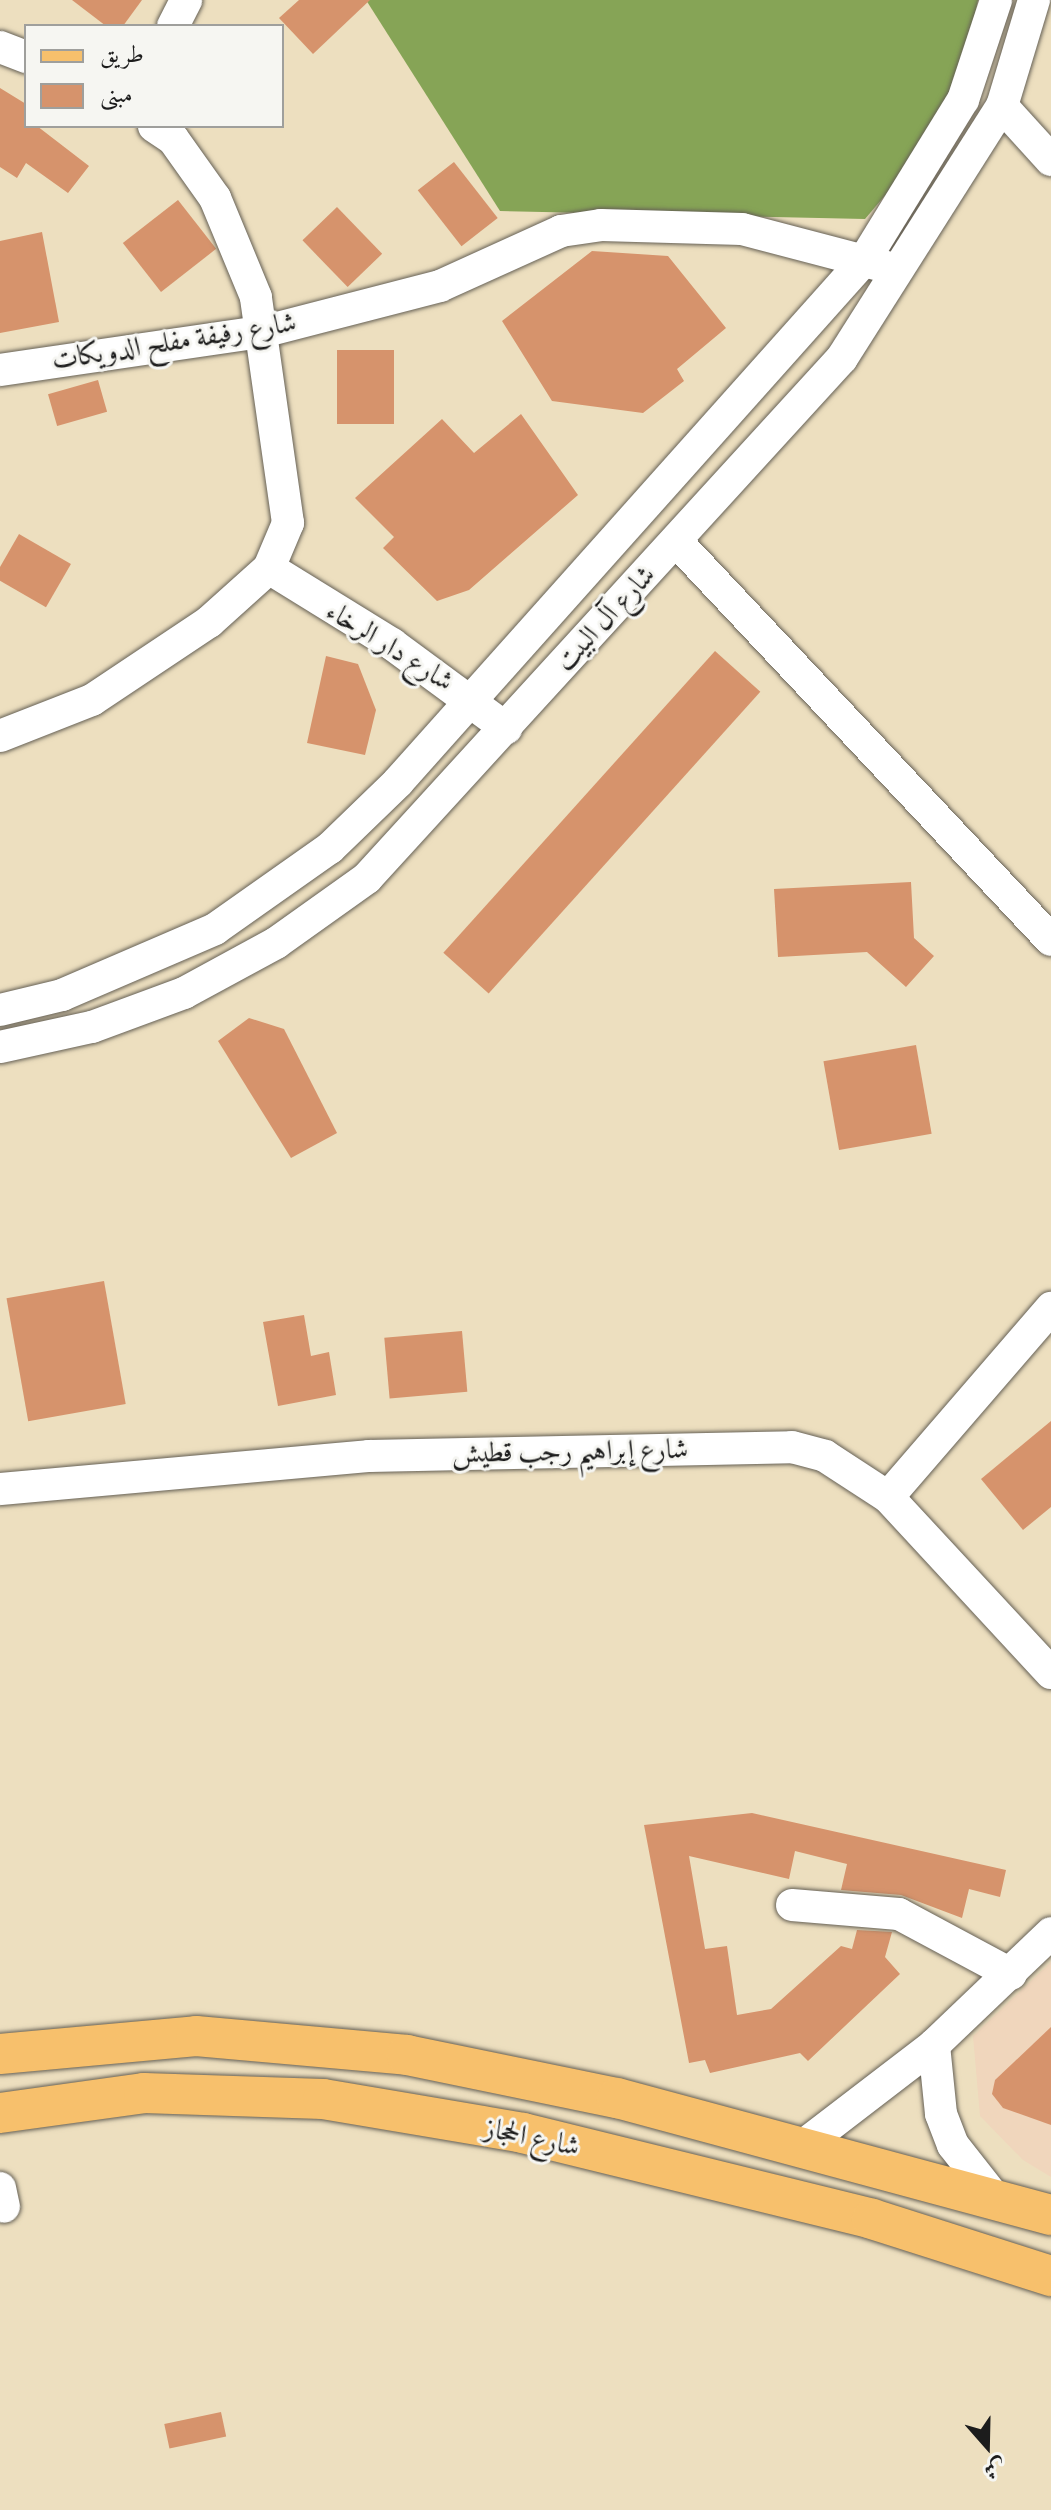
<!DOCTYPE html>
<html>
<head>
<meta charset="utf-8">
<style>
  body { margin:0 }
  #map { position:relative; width:1051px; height:2510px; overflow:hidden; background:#eddfbf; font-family:Alegreya,Amiri,serif }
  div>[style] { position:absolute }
  .built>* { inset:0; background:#f0d6bc }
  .forest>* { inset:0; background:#86a456 }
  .building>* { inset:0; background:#d6936c; transform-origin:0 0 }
  .roads { filter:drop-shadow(0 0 2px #656055) drop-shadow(0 0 2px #656055) }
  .minor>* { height:32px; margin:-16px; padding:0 16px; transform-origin:16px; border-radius:16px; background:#fff }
  .major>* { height:40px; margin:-20px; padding:0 20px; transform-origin:20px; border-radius:20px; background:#f7c06c }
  span { translate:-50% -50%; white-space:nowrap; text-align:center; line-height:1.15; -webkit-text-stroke:6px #f6f6f2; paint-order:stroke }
  .street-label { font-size:28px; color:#1c1c1c }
  .legend { position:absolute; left:24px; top:24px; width:260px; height:104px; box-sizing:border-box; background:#f6f6f2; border:2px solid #9f9f9c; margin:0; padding:10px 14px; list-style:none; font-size:24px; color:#1c1c1c }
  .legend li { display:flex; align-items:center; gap:16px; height:40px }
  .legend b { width:40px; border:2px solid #9f9f9c }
  .north { position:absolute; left:947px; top:2406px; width:80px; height:80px; -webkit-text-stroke:6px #f6f6f2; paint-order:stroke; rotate:160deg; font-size:22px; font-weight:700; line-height:32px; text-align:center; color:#1c1c1c }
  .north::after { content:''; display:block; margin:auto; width:28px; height:36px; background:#1c1c1c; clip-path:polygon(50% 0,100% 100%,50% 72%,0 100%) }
</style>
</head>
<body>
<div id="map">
  <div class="built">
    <div style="clip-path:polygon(1051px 1962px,1051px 2177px,1023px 2160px,980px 2116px,973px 2036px)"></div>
  </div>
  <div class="forest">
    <div style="clip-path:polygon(366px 0,978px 0,954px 114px,865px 219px,500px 211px)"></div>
  </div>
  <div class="building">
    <div style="clip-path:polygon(72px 0,142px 0,123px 26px,106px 26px)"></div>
    <div style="clip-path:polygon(299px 0,370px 0,313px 54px,279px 18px)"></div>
    <div style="clip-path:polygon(0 88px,26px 104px,26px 126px,37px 126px,89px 166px,68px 193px,26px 163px,17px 178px,0 167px)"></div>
    <div style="left:454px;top:162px;width:71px;height:46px;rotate:52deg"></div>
    <div style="left:178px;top:200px;width:62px;height:70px;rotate:52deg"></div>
    <div style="left:337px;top:207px;width:65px;height:48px;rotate:46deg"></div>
    <div style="clip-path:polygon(42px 232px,59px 322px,0 333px,0 241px)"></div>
    <div style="clip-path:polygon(592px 251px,668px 256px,726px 328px,677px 369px,684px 381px,643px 413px,552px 401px,502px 321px)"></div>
    <div style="left:337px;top:350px;width:57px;height:74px"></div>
    <div style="left:98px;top:380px;width:33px;height:52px;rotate:74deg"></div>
    <div style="clip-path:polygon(521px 414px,578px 495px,469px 590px,437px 601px,383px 548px,394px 537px,355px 498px,442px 419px,474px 453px)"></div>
    <div style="left:19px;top:534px;width:60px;height:50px;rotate:30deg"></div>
    <div style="left:715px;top:651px;width:61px;height:406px;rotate:42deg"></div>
    <div style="clip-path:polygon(326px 656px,358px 664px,376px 710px,365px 755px,307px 743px)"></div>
    <div style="clip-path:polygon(911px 882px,914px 938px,934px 956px,906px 987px,867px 952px,778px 957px,774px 889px)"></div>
    <div style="clip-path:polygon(249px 1018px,284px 1029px,337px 1133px,291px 1158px,218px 1041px)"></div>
    <div style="left:916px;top:1045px;width:90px;height:94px;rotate:80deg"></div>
    <div style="left:104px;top:1281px;width:125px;height:99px;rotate:80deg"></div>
    <div style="clip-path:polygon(304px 1315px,311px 1356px,329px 1352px,336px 1395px,278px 1406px,263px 1322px)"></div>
    <div style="left:462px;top:1331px;width:61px;height:78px;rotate:85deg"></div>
    <div style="clip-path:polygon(1051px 1421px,1051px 1507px,1023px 1530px,981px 1479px)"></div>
    <div style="clip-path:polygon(752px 1813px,1006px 1870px,1000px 1897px,969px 1889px,962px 1918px,901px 1895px,841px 1890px,847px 1864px,795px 1851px,789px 1879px,689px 1856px,705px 1949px,727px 1946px,737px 2015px,771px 2009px,841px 1946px,852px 1949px,857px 1930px,892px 1932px,885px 1957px,900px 1974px,808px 2061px,800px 2053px,710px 2073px,705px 2060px,689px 2063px,644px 1825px)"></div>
    <div style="clip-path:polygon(1051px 2027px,1051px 2125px,1003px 2108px,992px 2094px,995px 2080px)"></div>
    <div style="left:221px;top:2412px;width:25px;height:58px;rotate:78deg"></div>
  </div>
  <div class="roads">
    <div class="minor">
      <div style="left:173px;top:26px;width:29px;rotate:-63deg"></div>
      <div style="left:0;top:47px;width:28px;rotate:21deg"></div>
      <div style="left:1002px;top:106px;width:73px;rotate:47.8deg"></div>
      <div style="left:0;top:370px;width:265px;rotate:-8.3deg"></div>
      <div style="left:262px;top:332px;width:184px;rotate:-14.5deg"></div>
      <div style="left:440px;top:286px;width:133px;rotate:-24.4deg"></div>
      <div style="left:561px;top:231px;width:40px;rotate:-8.5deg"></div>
      <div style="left:601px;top:225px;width:141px;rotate:1.6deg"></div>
      <div style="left:742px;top:229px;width:146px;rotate:14.7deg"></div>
      <div style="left:677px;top:542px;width:546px;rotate:46.78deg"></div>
      <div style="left:269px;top:568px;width:145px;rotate:31.7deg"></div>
      <div style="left:392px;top:644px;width:142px;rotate:36.4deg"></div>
      <div style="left:0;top:736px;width:99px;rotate:-21.4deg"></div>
      <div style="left:92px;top:700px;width:141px;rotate:-33.7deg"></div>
      <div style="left:209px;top:622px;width:81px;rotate:-42deg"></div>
      <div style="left:269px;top:568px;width:49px;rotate:-67.1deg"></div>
      <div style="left:288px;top:523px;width:228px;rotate:-98.1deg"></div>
      <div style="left:256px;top:297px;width:107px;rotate:-112.5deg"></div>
      <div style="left:215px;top:198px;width:72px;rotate:-125.4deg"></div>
      <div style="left:173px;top:139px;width:23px;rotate:-146deg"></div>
      <div style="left:0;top:1010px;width:64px;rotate:-13.6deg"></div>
      <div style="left:62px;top:995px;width:167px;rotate:-23.3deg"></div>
      <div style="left:215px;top:929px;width:141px;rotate:-35.2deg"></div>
      <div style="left:330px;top:848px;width:95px;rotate:-44.1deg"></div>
      <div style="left:398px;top:782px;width:701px;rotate:-48.24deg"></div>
      <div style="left:865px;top:259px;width:187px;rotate:-58.4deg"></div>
      <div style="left:963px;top:100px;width:105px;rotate:-71.7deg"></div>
      <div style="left:0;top:1047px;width:94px;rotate:-12.3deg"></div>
      <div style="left:92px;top:1027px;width:98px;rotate:-20.3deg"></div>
      <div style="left:184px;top:993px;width:105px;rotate:-28.5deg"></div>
      <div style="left:276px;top:943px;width:112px;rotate:-35.5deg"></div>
      <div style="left:367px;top:878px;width:704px;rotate:-47.59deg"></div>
      <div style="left:842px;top:358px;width:299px;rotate:-57.6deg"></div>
      <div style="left:1002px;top:106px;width:111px;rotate:-73.2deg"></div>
      <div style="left:0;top:1489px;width:370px;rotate:-5.1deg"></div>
      <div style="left:369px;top:1456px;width:423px;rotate:-1.2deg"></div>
      <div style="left:792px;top:1447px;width:34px;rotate:15deg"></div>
      <div style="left:825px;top:1456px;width:75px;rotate:33.1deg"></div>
      <div style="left:888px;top:1497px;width:240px;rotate:47.2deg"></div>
      <div style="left:888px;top:1497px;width:250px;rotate:-49.2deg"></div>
      <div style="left:792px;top:1905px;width:107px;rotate:4.8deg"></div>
      <div style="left:899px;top:1914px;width:127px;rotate:28.2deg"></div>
      <div style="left:934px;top:2045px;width:69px;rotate:84.2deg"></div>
      <div style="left:941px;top:2114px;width:33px;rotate:69deg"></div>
      <div style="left:953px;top:2145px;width:66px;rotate:51.7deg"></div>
      <div style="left:800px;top:2148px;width:169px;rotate:-37.5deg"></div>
      <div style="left:934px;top:2045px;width:162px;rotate:-43.7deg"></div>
      <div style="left:0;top:2188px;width:19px;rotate:78deg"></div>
    </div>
    <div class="major">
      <div style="left:0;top:2054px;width:197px;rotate:-5.2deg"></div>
      <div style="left:196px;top:2036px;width:212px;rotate:5.1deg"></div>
      <div style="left:407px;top:2055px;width:214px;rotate:11.6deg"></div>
      <div style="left:617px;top:2098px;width:449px;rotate:15.1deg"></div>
      <div style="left:0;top:2113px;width:145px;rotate:-7.9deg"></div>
      <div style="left:144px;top:2093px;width:179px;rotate:1.9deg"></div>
      <div style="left:323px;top:2099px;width:203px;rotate:9.6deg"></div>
      <div style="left:523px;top:2133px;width:359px;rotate:13.8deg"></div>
      <div style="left:872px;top:2219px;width:188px;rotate:17.7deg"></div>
    </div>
  </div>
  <div class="street-label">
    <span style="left:174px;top:341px;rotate:-9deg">شارع رفيفة مفلح الدويكات</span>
    <span style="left:605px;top:618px;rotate:-47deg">شارع آل البيت</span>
    <span style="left:390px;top:646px;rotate:32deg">شارع دار الرخاء</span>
    <span style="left:570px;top:1451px;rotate:-1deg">شارع إبراهيم رجب قطيش</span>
    <span style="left:532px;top:2137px;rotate:12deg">شارع الحجاز</span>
  </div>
  <ul class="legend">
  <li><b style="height:10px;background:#f7c06c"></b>طريق</li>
  <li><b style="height:22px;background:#d6936c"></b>مبنى</li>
  </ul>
  <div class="north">ش</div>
</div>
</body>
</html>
